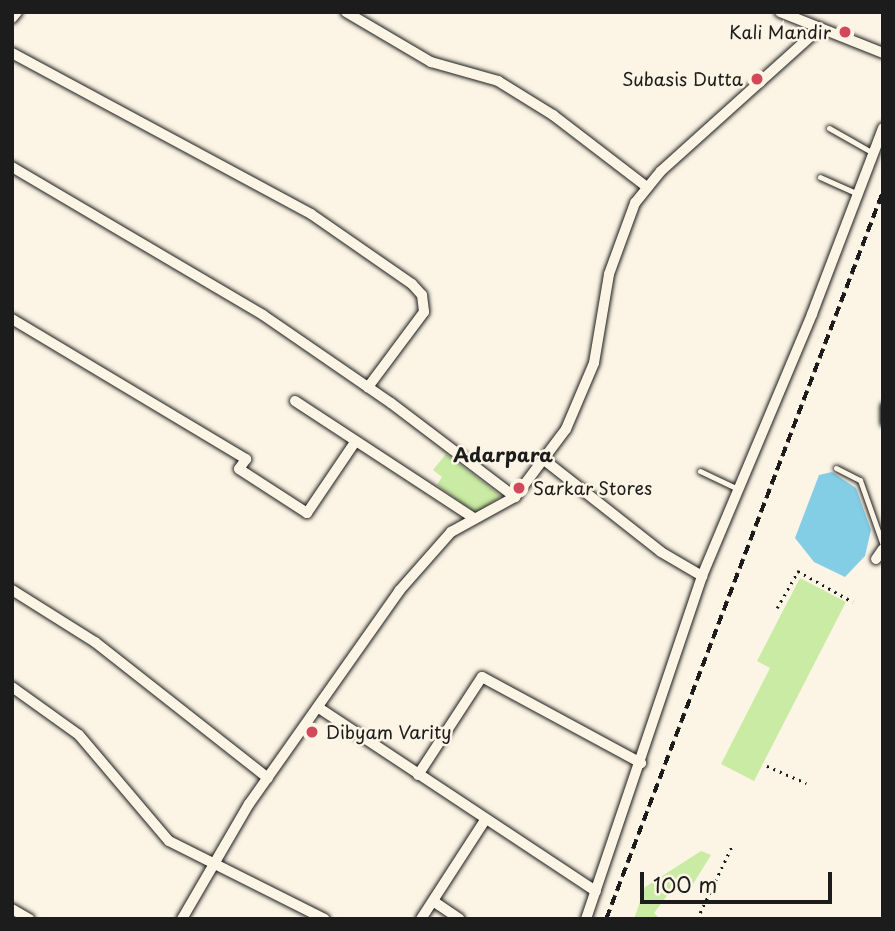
<!DOCTYPE html>
<html>
<head>
<meta charset="utf-8">
<style>
  body { margin:0 }
  #map { position:relative; width:895px; height:931px; overflow:hidden; background:#fcf5e5; font-family:"Playpen Sans",sans-serif }
  div>[style] { position:absolute }
  .green>* { inset:0; background:#c9eba3 }
  .water>* { inset:0; background:#84cee5 }
  .path>* { height:2.5px; margin-top:-1.25px; transform-origin:0; background:repeating-linear-gradient(90deg,#1c1c1c 0 2px,transparent 0 7px) }
  .roads { filter:drop-shadow(0 0 2px #1c1c1c) drop-shadow(0 0 2px #1c1c1c) }
  .lane>* { height:5px; margin:-2.5px; padding:0 2.5px; transform-origin:2.5px; border-radius:2.5px; background:#fcf5e5 }
  .street>* { height:10px; margin:-5px; padding:0 5px; transform-origin:5px; border-radius:5px; background:#fcf5e5 }
  .rail>* { height:3.5px; margin-top:-1.75px; transform-origin:0; background:repeating-linear-gradient(90deg,#1c1c1c 0 10px,transparent 0 15px) }
  .dots>* { width:19px; height:19px; translate:-50% -50%; box-sizing:border-box; border:4px solid #fcf5e5; border-radius:50% }
  span { translate:-50% -50%; white-space:nowrap; text-align:center; line-height:1.15; -webkit-text-stroke:5px #fcf5e5; paint-order:stroke }
  .poi-label { font-size:18px; color:#1c1c1c }
  .right { translate:-100% -50%; text-align:right }
  .left { translate:0 -50%; text-align:left }
  .neighbourhood-label { font-size:19px; color:#1c1c1c; font-weight:700 }
  .frame { position:absolute; inset:0; border:14px solid #1c1c1c; pointer-events:none }
  .scale { position:absolute; left:640px; top:872px; width:192px; height:32px; box-sizing:border-box; border:4px solid #1c1c1c; border-top:0; padding-left:9px; font-size:21px; line-height:24px; white-space:nowrap; color:#1c1c1c; -webkit-text-stroke:5px #fcf5e5; paint-order:stroke }
</style>
</head>
<body>
<div id="map">
  <div class="green">
    <div style="clip-path:polygon(446px 454px,501px 496px,476px 513px,437px 485px,442px 477px,433px 470px)"></div>
    <div style="clip-path:polygon(800px 578px,846px 602px,754px 781px,721px 764px,770px 668px,757px 661px)"></div>
    <div style="clip-path:polygon(701px 851px,711px 855px,693px 884px,681px 877px,654px 913px,660px 919px,634px 919px,645px 887px)"></div>
  </div>
  <div class="water">
    <div style="clip-path:polygon(832px 472px,856px 488px,871px 530px,865px 556px,845px 577px,814px 562px,795px 538px,819px 475px)"></div>
  </div>
  <div class="path">
    <div style="left:777px;top:608px;width:43px;rotate:-60.4deg"></div>
    <div style="left:798px;top:571px;width:63px;rotate:29.4deg"></div>
    <div style="left:767px;top:766px;width:43px;rotate:23.6deg"></div>
    <div style="left:697px;top:919px;width:81px;rotate:-64.4deg"></div>
  </div>
  <div class="roads">
    <div class="lane">
      <div style="left:829px;top:128px;width:51px;rotate:29.6deg"></div>
      <div style="left:820px;top:177px;width:42px;rotate:24.1deg"></div>
      <div style="left:883px;top:405px;width:18px;rotate:90deg"></div>
      <div style="left:836px;top:468px;width:27px;rotate:27deg"></div>
      <div style="left:860px;top:480px;width:69px;rotate:70.5deg"></div>
      <div style="left:700px;top:471px;width:42px;rotate:25.3deg"></div>
    </div>
    <div class="street">
      <div style="left:346px;top:12px;width:99px;rotate:30.5deg"></div>
      <div style="left:431px;top:62px;width:70px;rotate:15.8deg"></div>
      <div style="left:498px;top:81px;width:65px;rotate:31.7deg"></div>
      <div style="left:553px;top:115px;width:118px;rotate:37.5deg"></div>
      <div style="left:780px;top:12px;width:111px;rotate:21.7deg"></div>
      <div style="left:12px;top:18px;width:8px;rotate:-50deg"></div>
      <div style="left:12px;top:53px;width:340px;rotate:28.3deg"></div>
      <div style="left:311px;top:214px;width:123px;rotate:34.7deg"></div>
      <div style="left:412px;top:284px;width:15px;rotate:48deg"></div>
      <div style="left:422px;top:295px;width:17px;rotate:83deg"></div>
      <div style="left:424px;top:312px;width:94px;rotate:126.7deg"></div>
      <div style="left:12px;top:167px;width:291px;rotate:30.5deg"></div>
      <div style="left:263px;top:315px;width:155px;rotate:34.5deg"></div>
      <div style="left:391px;top:403px;width:156px;rotate:37.2deg"></div>
      <div style="left:12px;top:319px;width:273px;rotate:30.9deg"></div>
      <div style="left:246px;top:459px;width:12px;rotate:125deg"></div>
      <div style="left:239px;top:469px;width:81px;rotate:32.9deg"></div>
      <div style="left:307px;top:513px;width:86px;rotate:-55.9deg"></div>
      <div style="left:295px;top:401px;width:212px;rotate:33.2deg"></div>
      <div style="left:543px;top:459px;width:150px;rotate:38.2deg"></div>
      <div style="left:661px;top:552px;width:48px;rotate:30.3deg"></div>
      <div style="left:876px;top:559px;width:12px;rotate:-55deg"></div>
      <div style="left:12px;top:590px;width:98px;rotate:32.1deg"></div>
      <div style="left:95px;top:642px;width:220px;rotate:38.2deg"></div>
      <div style="left:12px;top:687px;width:82px;rotate:35.6deg"></div>
      <div style="left:79px;top:735px;width:139px;rotate:49.7deg"></div>
      <div style="left:169px;top:841px;width:174px;rotate:26.6deg"></div>
      <div style="left:319px;top:708px;width:332px;rotate:33.5deg"></div>
      <div style="left:418px;top:775px;width:117px;rotate:-56.9deg"></div>
      <div style="left:482px;top:677px;width:181px;rotate:28.4deg"></div>
      <div style="left:433px;top:901px;width:32px;rotate:34deg"></div>
      <div style="left:12px;top:909px;width:20px;rotate:30deg"></div>
      <div style="left:182px;top:919px;width:133px;rotate:-59.8deg"></div>
      <div style="left:249px;top:804px;width:261px;rotate:-54.8deg"></div>
      <div style="left:399px;top:591px;width:79px;rotate:-48.6deg"></div>
      <div style="left:451px;top:532px;width:73px;rotate:-28.7deg"></div>
      <div style="left:515px;top:497px;width:85px;rotate:-53.1deg"></div>
      <div style="left:566px;top:429px;width:72px;rotate:-67deg"></div>
      <div style="left:594px;top:363px;width:90px;rotate:-80.4deg"></div>
      <div style="left:609px;top:274px;width:76px;rotate:-69.9deg"></div>
      <div style="left:635px;top:203px;width:41px;rotate:-50.9deg"></div>
      <div style="left:661px;top:171px;width:214px;rotate:-42deg"></div>
      <div style="left:421px;top:919px;width:118px;rotate:-57.1deg"></div>
      <div style="left:586px;top:919px;width:362px;rotate:-71.3deg"></div>
      <div style="left:702px;top:576px;width:284px;rotate:-67.2deg"></div>
      <div style="left:812px;top:314px;width:199px;rotate:-69.1deg"></div>
    </div>
  </div>
  <div class="rail">
    <div style="left:606px;top:919px;width:779px;rotate:-69.17deg"></div>
  </div>
  <div class="dots">
    <div style="left:845px;top:32px;background:#d1495b"></div>
    <div style="left:757px;top:79px;background:#d1495b"></div>
    <div style="left:519px;top:488px;background:#d1495b"></div>
    <div style="left:312px;top:732px;background:#d1495b"></div>
  </div>
  <div class="poi-label">
    <span class="right" style="left:831px;top:32px">Kali Mandir</span>
    <span class="right" style="left:743px;top:79px">Subasis Dutta</span>
    <span class="left" style="left:533px;top:488px">Sarkar Stores</span>
    <span class="left" style="left:326px;top:732px">Dibyam Varity</span>
  </div>
  <div class="neighbourhood-label">
    <span style="left:503px;top:455px">Adarpara</span>
  </div>
  <div class="frame"></div>
  <div class="scale">100 m</div>
</div>
</body>
</html>
